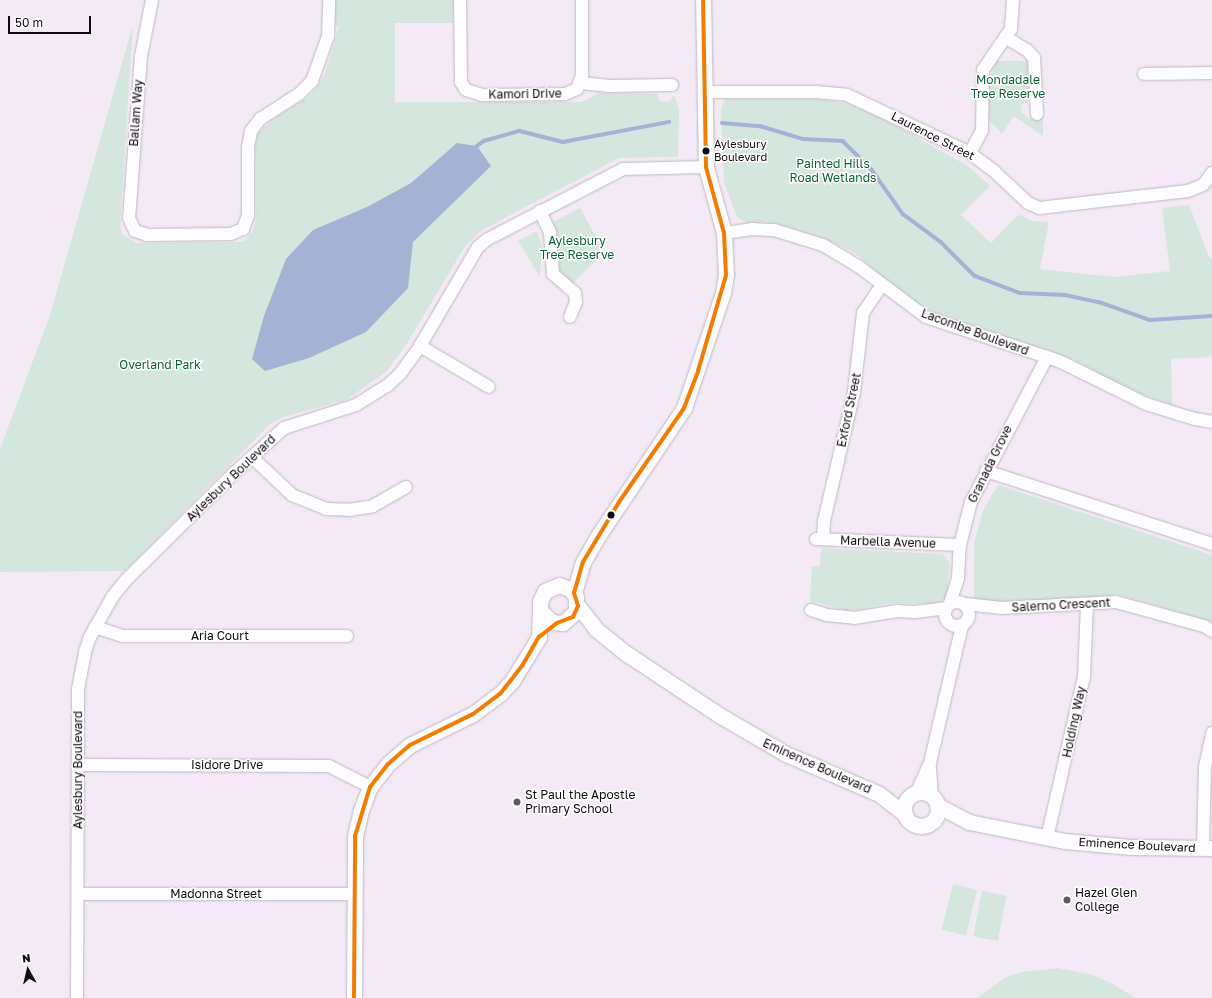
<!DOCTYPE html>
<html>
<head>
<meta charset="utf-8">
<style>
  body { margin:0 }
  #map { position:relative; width:1212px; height:998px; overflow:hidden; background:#f4eaf6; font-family:"Golos Text",sans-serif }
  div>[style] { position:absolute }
  .green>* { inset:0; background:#d4e6dd; transform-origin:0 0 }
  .water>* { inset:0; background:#a4b2d3 }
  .stream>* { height:3.5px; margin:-1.75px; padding:0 1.75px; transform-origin:1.75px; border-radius:1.75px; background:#a4b2d3 }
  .roads { filter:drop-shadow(0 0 1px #beb7c0) drop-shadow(0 0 1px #beb7c0) }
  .minor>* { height:12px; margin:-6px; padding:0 6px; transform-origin:6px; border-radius:6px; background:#fdfcfe }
  .minor>.ring { margin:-6px; padding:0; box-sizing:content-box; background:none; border:12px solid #fdfcfe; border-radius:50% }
  .tertiary>* { height:15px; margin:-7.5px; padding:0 7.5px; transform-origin:7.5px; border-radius:7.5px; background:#fdfcfe }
  .tertiary>.ring { margin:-7.5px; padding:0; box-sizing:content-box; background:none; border:15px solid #fdfcfe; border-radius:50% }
  .bus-1>* { height:4px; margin:-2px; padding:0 2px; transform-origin:2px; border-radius:2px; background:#f37c01 }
  .dots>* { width:11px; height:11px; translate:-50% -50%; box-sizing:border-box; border:2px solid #fff; border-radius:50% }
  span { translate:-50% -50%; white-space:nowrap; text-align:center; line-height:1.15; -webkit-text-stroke:3px #fff; paint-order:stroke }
  .bus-label { font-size:11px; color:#0f0910 }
  .left { translate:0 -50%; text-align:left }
  .park-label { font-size:12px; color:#0b5f39 }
  .street-label { font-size:12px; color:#0f0910 }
  .poi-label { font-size:12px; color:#0f0910 }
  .north { position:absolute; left:8px; top:950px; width:40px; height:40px; -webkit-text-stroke:3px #fff; paint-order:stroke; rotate:352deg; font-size:11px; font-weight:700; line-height:16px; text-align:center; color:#0f0910 }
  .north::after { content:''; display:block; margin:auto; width:14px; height:18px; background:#0f0910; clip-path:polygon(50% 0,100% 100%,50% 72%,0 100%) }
  .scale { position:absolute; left:8px; top:16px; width:83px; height:18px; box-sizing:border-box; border:2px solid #0f0910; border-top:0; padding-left:5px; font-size:12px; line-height:14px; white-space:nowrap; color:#0f0910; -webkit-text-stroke:3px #fff; paint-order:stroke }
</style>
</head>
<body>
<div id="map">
  <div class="green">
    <div style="clip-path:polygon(334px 0,454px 0,453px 23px,395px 23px,395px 102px,582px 102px,599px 93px,657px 94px,661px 102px,670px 101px,674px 95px,679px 108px,678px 157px,619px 158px,482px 230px,464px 248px,406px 345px,386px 372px,346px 400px,287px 416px,270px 424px,125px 571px,0 572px,0 449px,50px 315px,133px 25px,120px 225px,122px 234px,136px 243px,237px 242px,243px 241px,253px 231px,256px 218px,255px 146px,258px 133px,272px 120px,308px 97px,318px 86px,325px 73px,339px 26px,334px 25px)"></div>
    <div style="clip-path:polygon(996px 61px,1028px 61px,1028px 102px,1021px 105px,1022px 113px,1028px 118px,1043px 117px,1043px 136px,1014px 116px,1002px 134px,989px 120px,988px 82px)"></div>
    <div style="clip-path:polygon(725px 99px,817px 99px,849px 104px,882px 118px,968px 166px,990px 186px,961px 215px,991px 243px,1019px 214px,1031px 221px,1049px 222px,1040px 269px,1114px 277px,1170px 271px,1162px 208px,1189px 205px,1210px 259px,1212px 258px,1212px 357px,1171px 359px,1172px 405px,1125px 388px,1075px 360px,937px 314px,910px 300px,856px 254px,833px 242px,799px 230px,765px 222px,745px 223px,737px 217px,724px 183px,721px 109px)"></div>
    <div style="clip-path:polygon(580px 208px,601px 247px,597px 259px,573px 283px,558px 271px,549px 224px)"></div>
    <div style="clip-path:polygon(537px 231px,542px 247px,540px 277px,518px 241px)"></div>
    <div style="clip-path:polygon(998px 485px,1212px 555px,1212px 622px,1117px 594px,1081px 599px,1006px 602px,974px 599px,974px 543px,983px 510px)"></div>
    <div style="clip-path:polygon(821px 548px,943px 554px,950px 564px,947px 592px,945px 598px,936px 604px,892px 603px,849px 611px,810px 601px,812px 566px,820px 566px)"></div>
    <div style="left:953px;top:884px;width:25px;height:47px;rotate:14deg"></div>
    <div style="left:982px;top:891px;width:25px;height:46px;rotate:11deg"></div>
    <div style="clip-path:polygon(1058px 968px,1093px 975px,1113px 984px,1135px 998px,977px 998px,1006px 977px,1022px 972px)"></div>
  </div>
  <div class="water">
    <div style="clip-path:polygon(457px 143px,477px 146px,491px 166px,413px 242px,408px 288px,366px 332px,309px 358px,265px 371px,252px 359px,264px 316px,286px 259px,313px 230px,367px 207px,411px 183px)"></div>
  </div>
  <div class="stream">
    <div style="left:722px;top:123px;width:38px;rotate:5deg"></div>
    <div style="left:760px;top:126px;width:45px;rotate:16.8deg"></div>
    <div style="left:803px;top:139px;width:40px;rotate:2.9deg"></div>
    <div style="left:843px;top:141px;width:41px;rotate:45deg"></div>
    <div style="left:872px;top:170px;width:54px;rotate:54.8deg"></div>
    <div style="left:903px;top:214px;width:47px;rotate:36.4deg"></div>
    <div style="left:941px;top:242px;width:48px;rotate:45deg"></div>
    <div style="left:975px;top:276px;width:48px;rotate:20.7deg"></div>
    <div style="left:1020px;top:293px;width:45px;rotate:2.5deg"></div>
    <div style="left:1065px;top:295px;width:35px;rotate:12deg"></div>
    <div style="left:1099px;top:302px;width:54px;rotate:19.4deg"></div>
    <div style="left:1150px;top:320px;width:62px;rotate:-3.7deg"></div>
    <div style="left:477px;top:146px;width:9px;rotate:-36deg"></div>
    <div style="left:484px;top:141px;width:37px;rotate:-16deg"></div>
    <div style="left:520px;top:131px;width:44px;rotate:14.3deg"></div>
    <div style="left:563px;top:142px;width:108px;rotate:-10.7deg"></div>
  </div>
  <div class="roads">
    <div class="minor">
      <div style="left:152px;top:0;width:57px;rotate:101.1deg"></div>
      <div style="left:141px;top:56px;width:162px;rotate:94.2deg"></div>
      <div style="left:129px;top:218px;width:14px;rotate:65deg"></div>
      <div style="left:135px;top:231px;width:13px;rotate:18deg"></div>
      <div style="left:147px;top:235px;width:84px;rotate:-0.7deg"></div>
      <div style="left:231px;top:234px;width:13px;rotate:-23deg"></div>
      <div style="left:243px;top:229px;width:15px;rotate:-70deg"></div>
      <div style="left:248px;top:215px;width:68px;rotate:-90deg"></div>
      <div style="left:248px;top:147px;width:16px;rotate:-79deg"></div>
      <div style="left:251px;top:131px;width:15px;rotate:-53deg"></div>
      <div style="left:260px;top:119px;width:46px;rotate:-32.7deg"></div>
      <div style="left:299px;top:94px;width:18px;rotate:-45deg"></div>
      <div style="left:312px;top:81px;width:48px;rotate:-70.4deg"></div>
      <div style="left:328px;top:36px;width:36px;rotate:-88deg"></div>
      <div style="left:460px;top:0;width:82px;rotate:89.3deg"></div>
      <div style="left:461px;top:82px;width:9px;rotate:58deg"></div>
      <div style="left:466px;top:90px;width:17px;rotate:17deg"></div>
      <div style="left:482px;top:95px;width:83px;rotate:-0.7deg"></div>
      <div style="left:565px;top:94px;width:13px;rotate:-23deg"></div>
      <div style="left:577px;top:89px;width:15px;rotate:-70deg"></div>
      <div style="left:582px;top:75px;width:75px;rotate:-90deg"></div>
      <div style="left:1005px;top:37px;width:26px;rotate:31deg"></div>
      <div style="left:1027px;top:50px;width:11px;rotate:49deg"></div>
      <div style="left:1034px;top:58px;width:56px;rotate:86.9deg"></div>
      <div style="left:1144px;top:74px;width:68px;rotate:-0.8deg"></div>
      <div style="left:581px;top:83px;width:29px;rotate:6deg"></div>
      <div style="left:610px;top:86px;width:62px;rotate:-0.9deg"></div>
      <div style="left:704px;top:92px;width:111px"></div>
      <div style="left:815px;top:92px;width:32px;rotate:5deg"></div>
      <div style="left:847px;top:95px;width:136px;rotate:25.2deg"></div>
      <div style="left:970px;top:153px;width:31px;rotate:37deg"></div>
      <div style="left:995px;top:172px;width:45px;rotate:43.2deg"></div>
      <div style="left:1028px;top:203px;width:12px;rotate:24deg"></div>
      <div style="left:1039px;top:208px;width:150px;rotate:-6.5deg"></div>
      <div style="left:1188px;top:191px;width:16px;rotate:-22deg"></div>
      <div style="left:1203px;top:185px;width:15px;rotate:-53deg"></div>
      <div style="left:970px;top:153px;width:26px;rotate:-62deg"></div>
      <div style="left:982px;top:130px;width:60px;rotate:-89deg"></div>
      <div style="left:983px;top:70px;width:50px;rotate:-55.7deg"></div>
      <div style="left:1011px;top:29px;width:29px;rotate:-86deg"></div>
      <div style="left:540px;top:211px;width:23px;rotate:65deg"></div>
      <div style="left:550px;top:232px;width:42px;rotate:85.9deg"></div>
      <div style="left:553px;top:274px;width:29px;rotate:41deg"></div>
      <div style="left:575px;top:293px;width:9px;rotate:84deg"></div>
      <div style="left:576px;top:302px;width:16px;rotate:112deg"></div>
      <div style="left:724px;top:233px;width:28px;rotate:-8deg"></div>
      <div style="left:752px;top:229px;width:22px;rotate:3deg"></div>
      <div style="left:774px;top:230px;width:51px;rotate:17deg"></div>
      <div style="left:823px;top:245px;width:41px;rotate:31deg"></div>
      <div style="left:858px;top:266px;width:85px;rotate:36.9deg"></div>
      <div style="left:926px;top:317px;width:140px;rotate:18.3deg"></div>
      <div style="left:1059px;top:361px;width:97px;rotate:26.3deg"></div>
      <div style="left:1146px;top:404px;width:51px;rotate:17deg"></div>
      <div style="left:1195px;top:419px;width:17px;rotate:10deg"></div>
      <div style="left:420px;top:346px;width:80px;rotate:30.7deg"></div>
      <div style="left:252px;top:457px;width:55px;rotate:43.5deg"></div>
      <div style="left:292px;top:495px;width:37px;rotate:22deg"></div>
      <div style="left:326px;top:509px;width:23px;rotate:2deg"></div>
      <div style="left:349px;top:510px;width:24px;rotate:-9deg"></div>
      <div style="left:373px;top:506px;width:38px;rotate:-30deg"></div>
      <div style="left:986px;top:471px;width:237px;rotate:17.9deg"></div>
      <div style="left:816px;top:539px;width:144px;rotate:2.4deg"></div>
      <div style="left:823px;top:539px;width:18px;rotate:-87deg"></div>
      <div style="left:824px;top:521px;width:132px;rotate:-76.9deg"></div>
      <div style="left:854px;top:392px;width:80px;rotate:-83.5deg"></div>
      <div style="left:863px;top:313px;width:34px;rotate:-56deg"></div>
      <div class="ring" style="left:945px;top:602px;width:12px;height:12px"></div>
      <div style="left:950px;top:603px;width:26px;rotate:-72deg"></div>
      <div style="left:958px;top:578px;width:33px;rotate:-87deg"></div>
      <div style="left:960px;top:545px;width:44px;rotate:-75.7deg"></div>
      <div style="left:971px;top:502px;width:164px;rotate:-62.3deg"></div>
      <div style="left:965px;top:604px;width:36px;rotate:6deg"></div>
      <div style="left:1001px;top:608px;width:115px;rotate:-3deg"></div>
      <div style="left:1116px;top:602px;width:91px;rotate:15.3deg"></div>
      <div style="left:1204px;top:626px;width:9px;rotate:32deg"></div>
      <div style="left:811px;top:610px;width:17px;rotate:17deg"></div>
      <div style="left:827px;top:615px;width:27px;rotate:6deg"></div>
      <div style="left:854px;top:618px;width:44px;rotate:-9.2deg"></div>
      <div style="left:897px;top:611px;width:18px;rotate:3deg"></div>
      <div style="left:915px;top:612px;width:31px;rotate:-7deg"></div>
      <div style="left:95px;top:627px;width:29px;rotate:18deg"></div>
      <div style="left:123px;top:636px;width:224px"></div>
      <div style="left:78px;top:765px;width:251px;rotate:0.2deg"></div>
      <div style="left:329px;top:766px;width:46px;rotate:27.1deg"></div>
      <div style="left:930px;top:768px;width:29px;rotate:86deg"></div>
      <div style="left:916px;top:794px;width:34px;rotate:-66deg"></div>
      <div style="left:930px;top:763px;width:142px;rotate:-76.9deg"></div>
      <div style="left:1047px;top:838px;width:166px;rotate:-77.1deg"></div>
      <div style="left:1084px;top:676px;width:72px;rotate:-87.6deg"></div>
      <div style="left:1203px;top:848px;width:81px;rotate:-88.6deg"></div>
      <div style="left:1205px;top:767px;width:35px;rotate:-78deg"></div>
      <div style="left:78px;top:894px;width:276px"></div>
      <div style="left:77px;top:998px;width:309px;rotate:-89.8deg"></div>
      <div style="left:78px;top:689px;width:38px;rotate:-79deg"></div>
      <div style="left:85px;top:652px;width:16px;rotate:-72deg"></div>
      <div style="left:90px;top:637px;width:47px;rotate:-60.7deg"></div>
      <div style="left:113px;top:596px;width:21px;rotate:-51deg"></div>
      <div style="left:126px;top:580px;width:151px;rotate:-44.7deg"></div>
      <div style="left:233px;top:474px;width:69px;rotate:-42deg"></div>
      <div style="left:284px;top:428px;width:76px;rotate:-17.7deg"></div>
      <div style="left:356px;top:405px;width:36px;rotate:-32deg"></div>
      <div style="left:387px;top:386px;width:18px;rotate:-43deg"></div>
      <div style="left:400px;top:374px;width:34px;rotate:-54deg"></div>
      <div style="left:420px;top:346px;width:115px;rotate:-59.6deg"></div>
      <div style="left:478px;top:247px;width:13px;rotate:-39deg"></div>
      <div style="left:488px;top:239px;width:152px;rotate:-27.4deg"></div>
      <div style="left:623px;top:169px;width:83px;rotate:-1.4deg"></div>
    </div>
    <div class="tertiary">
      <div style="left:574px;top:593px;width:32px;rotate:-74deg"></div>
      <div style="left:583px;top:562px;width:34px;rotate:-60deg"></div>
      <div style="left:600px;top:533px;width:151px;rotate:-56.1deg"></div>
      <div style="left:684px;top:408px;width:121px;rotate:-71.3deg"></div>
      <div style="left:723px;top:293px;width:18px;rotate:-81deg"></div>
      <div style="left:726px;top:275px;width:42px;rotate:-92.7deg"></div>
      <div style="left:724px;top:233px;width:68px;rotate:-105.3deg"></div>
      <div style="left:706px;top:167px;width:167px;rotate:-91deg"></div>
      <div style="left:578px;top:606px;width:31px;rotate:52deg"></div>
      <div style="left:597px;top:630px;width:38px;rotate:39deg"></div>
      <div style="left:627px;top:654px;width:110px;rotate:33.5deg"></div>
      <div style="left:719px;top:715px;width:75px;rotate:30.3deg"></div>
      <div style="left:784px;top:753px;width:103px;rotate:23.3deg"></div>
      <div style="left:879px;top:794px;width:33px;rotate:38deg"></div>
      <div class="ring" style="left:904px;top:792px;width:19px;height:19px"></div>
      <div style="left:937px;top:805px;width:36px;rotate:28deg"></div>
      <div style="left:969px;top:822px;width:98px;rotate:11.2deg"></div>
      <div style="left:1065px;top:841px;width:66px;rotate:5.2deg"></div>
      <div style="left:1131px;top:847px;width:81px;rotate:0.7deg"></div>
      <div style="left:354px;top:998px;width:162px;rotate:-89.6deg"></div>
      <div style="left:355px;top:836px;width:27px;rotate:-77deg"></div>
      <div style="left:361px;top:810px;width:25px;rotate:-69deg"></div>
      <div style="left:370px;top:787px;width:29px;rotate:-52deg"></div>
      <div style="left:388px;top:764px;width:29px;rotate:-41deg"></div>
      <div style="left:410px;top:745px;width:70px;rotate:-26.2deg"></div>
      <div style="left:473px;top:714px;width:34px;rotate:-37deg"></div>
      <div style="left:500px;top:694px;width:18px;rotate:-47deg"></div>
      <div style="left:512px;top:681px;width:52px;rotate:-58.5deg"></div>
      <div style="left:539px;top:637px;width:36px;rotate:-88deg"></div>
      <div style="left:540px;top:601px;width:11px;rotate:-63deg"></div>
      <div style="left:545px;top:591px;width:15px;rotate:-23deg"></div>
      <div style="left:559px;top:585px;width:12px;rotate:20deg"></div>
      <div style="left:570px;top:589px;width:10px;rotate:53deg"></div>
      <div style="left:576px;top:597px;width:14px;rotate:90deg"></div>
      <div style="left:576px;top:611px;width:18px;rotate:137deg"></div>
      <div style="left:563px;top:623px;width:11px;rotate:-175deg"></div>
      <div style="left:552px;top:622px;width:16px;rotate:-135deg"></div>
    </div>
  </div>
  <div class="bus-1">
    <div style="left:354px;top:998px;width:162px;rotate:-89.6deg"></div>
    <div style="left:355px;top:836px;width:51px;rotate:-73deg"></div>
    <div style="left:370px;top:787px;width:29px;rotate:-52deg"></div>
    <div style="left:388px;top:764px;width:29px;rotate:-41deg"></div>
    <div style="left:410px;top:745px;width:70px;rotate:-26.2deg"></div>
    <div style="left:473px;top:714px;width:34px;rotate:-37deg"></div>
    <div style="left:500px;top:694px;width:36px;rotate:-52deg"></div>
    <div style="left:522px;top:666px;width:34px;rotate:-60deg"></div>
    <div style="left:539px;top:637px;width:23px;rotate:-38deg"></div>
    <div style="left:557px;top:623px;width:17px;rotate:-21deg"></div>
    <div style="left:573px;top:617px;width:12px;rotate:-66deg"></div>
    <div style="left:578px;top:606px;width:14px;rotate:-107deg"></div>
    <div style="left:574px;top:593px;width:32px;rotate:-74deg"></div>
    <div style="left:583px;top:562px;width:70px;rotate:-59deg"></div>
    <div style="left:619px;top:502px;width:114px;rotate:-55.3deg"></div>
    <div style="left:684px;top:408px;width:40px;rotate:-69deg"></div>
    <div style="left:698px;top:371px;width:100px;rotate:-73.7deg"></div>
    <div style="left:726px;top:275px;width:42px;rotate:-92.7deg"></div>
    <div style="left:724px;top:233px;width:68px;rotate:-105.3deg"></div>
    <div style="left:706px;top:167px;width:167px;rotate:-91deg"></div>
  </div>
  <div class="dots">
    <div style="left:706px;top:151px;background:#0f0910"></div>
    <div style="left:611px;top:515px;background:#0f0910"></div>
    <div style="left:517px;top:802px;background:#5f5860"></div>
    <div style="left:1067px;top:900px;background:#5f5860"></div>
  </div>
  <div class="bus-label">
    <span class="left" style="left:714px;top:151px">Aylesbury<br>Boulevard</span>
  </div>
  <div class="park-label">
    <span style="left:1008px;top:87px">Mondadale<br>Tree Reserve</span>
    <span style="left:833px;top:171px">Painted Hills<br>Road Wetlands</span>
    <span style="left:577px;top:248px">Aylesbury<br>Tree Reserve</span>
    <span style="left:160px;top:365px">Overland Park</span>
  </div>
  <div class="street-label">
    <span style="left:525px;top:94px;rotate:-1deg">Kamori Drive</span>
    <span style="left:136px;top:113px;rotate:-86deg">Ballam Way</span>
    <span style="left:933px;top:136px;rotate:27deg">Laurence Street</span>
    <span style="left:975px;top:332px;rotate:20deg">Lacombe Boulevard</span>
    <span style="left:849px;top:410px;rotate:-78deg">Exford Street</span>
    <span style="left:990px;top:464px;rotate:-64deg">Granada Grove</span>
    <span style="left:231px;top:478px;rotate:-44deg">Aylesbury Boulevard</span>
    <span style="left:888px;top:542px;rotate:2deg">Marbella Avenue</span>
    <span style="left:1061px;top:605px;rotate:-3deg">Salerno Crescent</span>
    <span style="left:220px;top:636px">Aria Court</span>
    <span style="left:1074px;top:722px;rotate:-78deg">Holding Way</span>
    <span style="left:227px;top:765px">Isidore Drive</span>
    <span style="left:817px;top:766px;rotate:24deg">Eminence Boulevard</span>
    <span style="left:78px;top:770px;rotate:-90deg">Aylesbury Boulevard</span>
    <span style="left:1137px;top:845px;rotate:3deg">Eminence Boulevard</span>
    <span style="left:216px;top:894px">Madonna Street</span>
  </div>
  <div class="poi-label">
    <span class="left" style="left:525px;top:802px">St Paul the Apostle<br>Primary School</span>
    <span class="left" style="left:1075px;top:900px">Hazel Glen<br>College</span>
  </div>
  <div class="north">N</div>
  <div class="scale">50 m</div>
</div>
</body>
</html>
